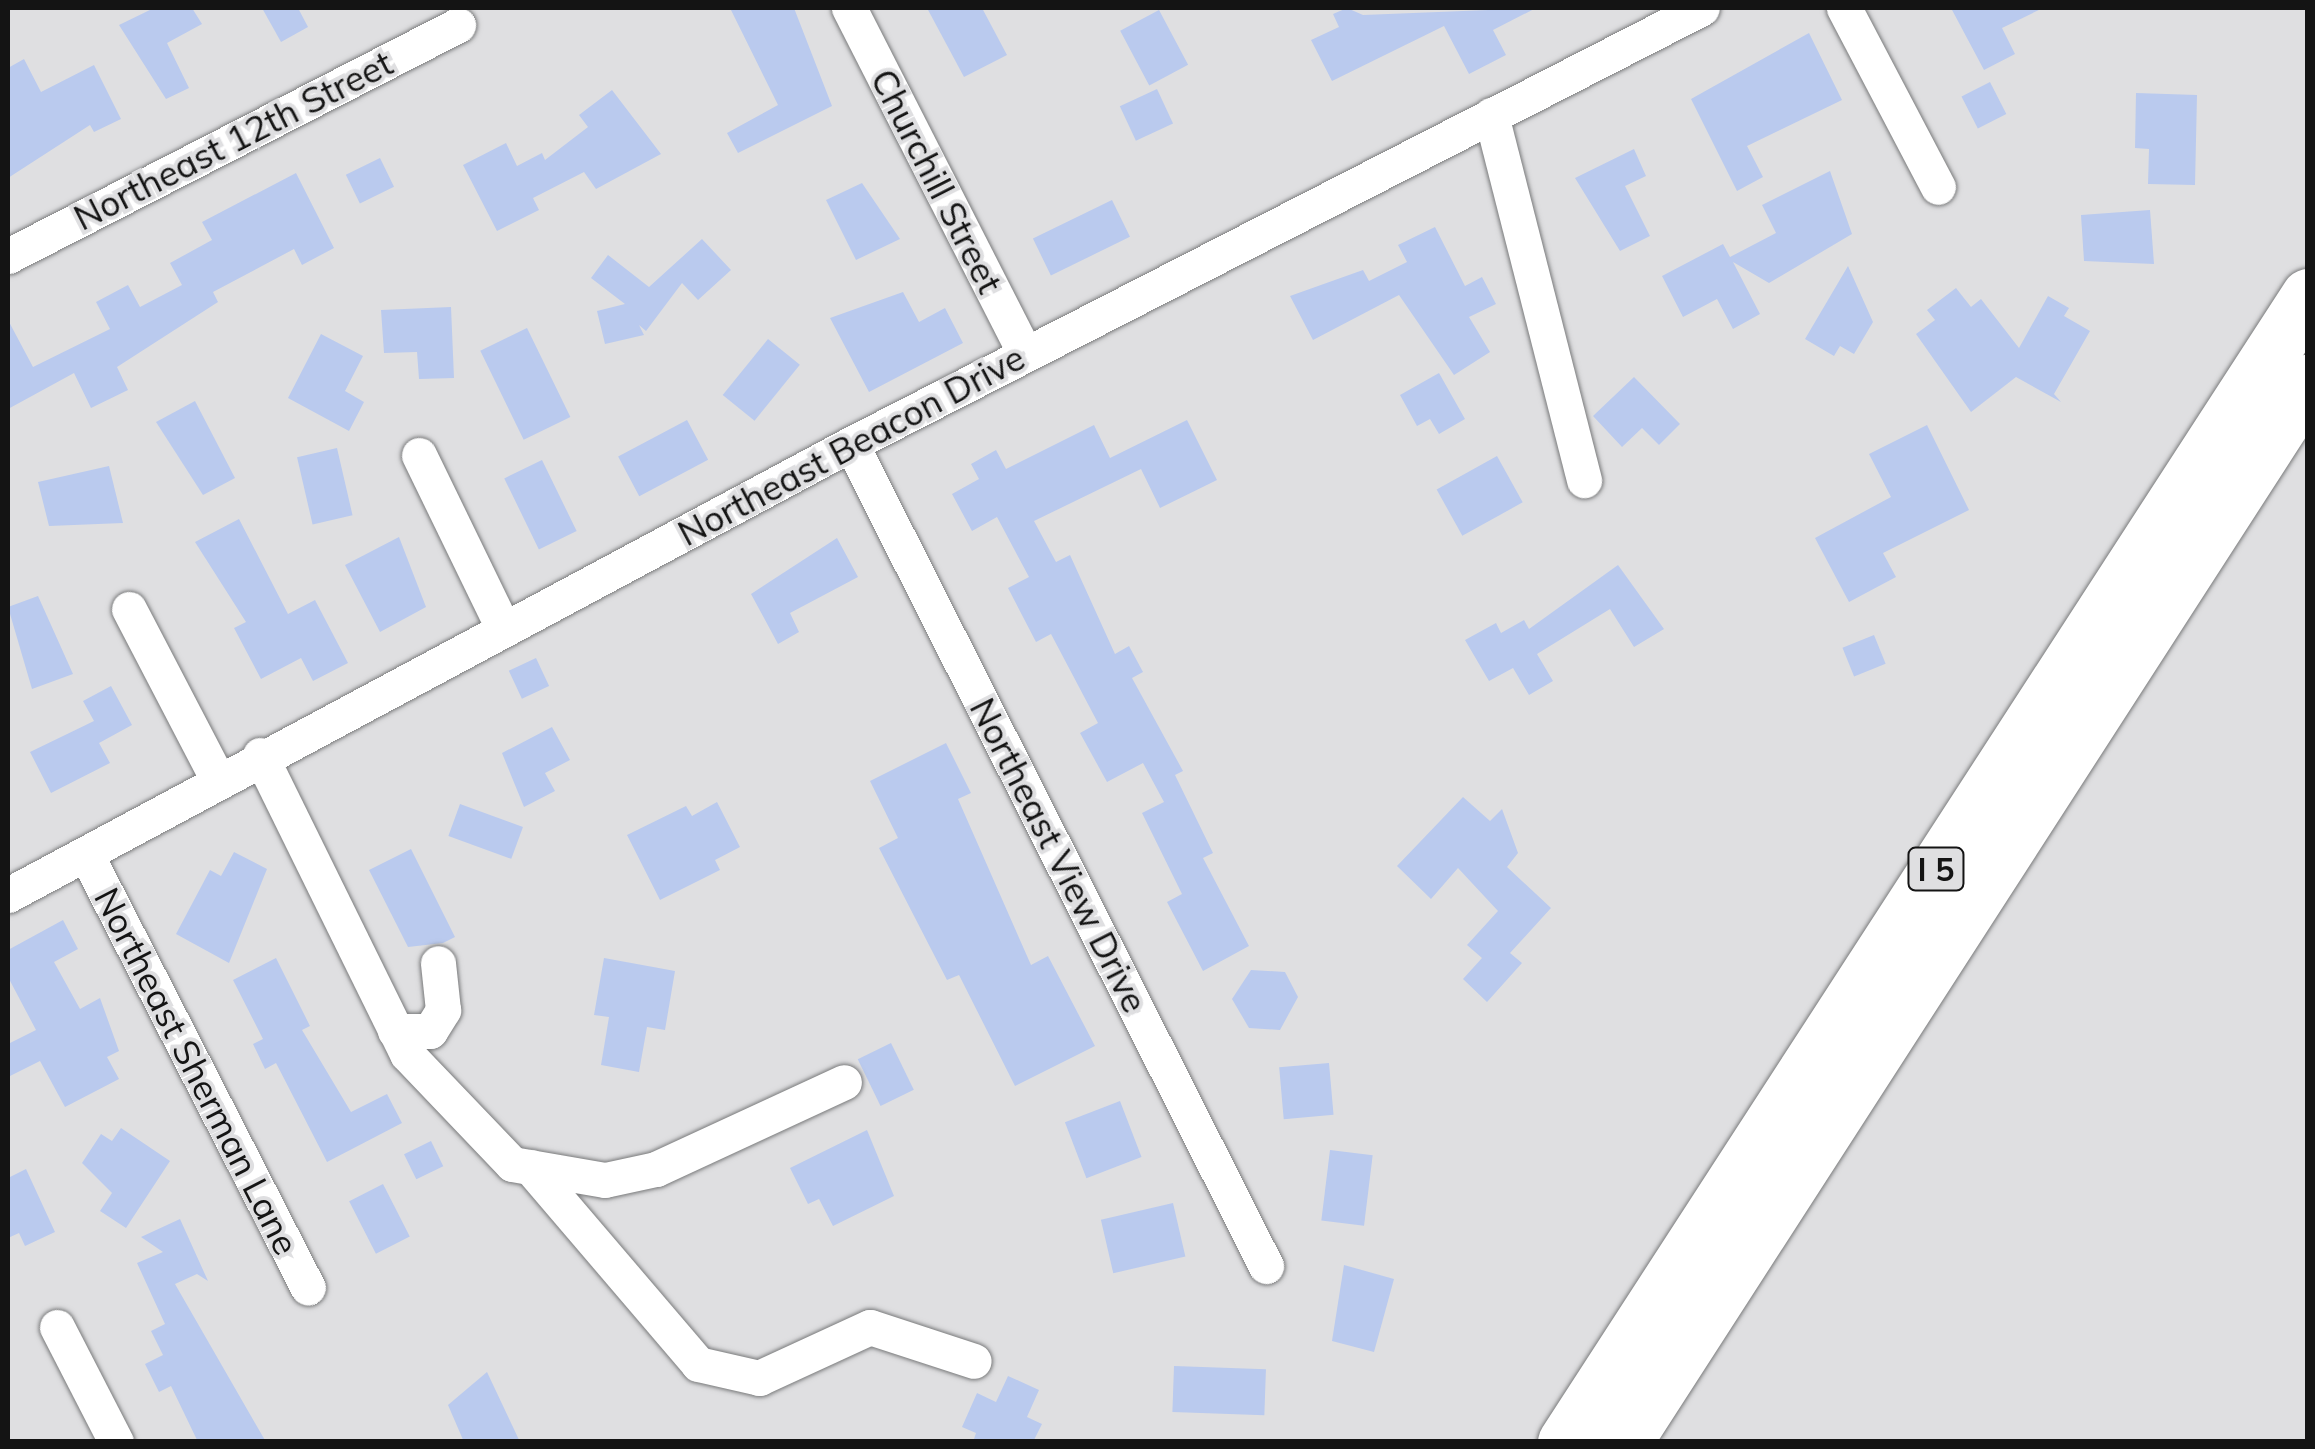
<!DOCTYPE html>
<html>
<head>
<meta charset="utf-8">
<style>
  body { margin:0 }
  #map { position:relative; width:2315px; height:1449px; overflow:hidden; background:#dfdfe1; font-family:Mulish,sans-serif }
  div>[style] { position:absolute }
  .building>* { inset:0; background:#bacaee; transform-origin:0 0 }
  .roads { filter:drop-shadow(0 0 2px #797a7b) drop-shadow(0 0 2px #797a7b) }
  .minor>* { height:35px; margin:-17.5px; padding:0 17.5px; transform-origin:17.5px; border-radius:17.5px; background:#fff }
  .motorway>* { height:55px; margin:-27.5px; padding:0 27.5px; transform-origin:27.5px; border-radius:27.5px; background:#fff }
  span { translate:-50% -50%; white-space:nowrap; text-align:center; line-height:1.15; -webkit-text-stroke:8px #dfdfe1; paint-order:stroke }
  .shield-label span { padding:2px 8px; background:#dfdfe1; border:2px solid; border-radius:8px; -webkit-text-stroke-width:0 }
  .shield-label { font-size:32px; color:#141414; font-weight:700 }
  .street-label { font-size:35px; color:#141414 }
  .frame { position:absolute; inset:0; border:10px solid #141414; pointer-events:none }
</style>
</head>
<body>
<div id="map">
  <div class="building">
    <div style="clip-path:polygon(154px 8px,192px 8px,202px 24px,167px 43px,189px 88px,166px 99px,119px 25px)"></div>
    <div style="clip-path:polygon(262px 8px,298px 8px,308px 27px,281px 42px)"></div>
    <div style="clip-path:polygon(730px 8px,794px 8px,832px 106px,738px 153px,727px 133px,778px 105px)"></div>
    <div style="clip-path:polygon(927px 8px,982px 8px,1007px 55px,964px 77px)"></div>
    <div style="clip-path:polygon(1347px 8px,1363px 15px,1536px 8px,1493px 30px,1506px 55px,1469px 74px,1444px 26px,1332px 81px,1311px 40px,1339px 27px,1333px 14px)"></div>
    <div style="clip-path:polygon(1951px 8px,2043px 8px,2002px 28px,2015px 54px,1984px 70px)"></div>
    <div style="left:1159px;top:10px;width:62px;height:44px;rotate:62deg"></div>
    <div style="clip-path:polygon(1809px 33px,1842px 100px,1747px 146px,1763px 177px,1737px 191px,1691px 99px)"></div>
    <div style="clip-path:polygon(24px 59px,41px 92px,94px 65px,121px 119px,94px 132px,90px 125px,8px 178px,8px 68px)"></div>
    <div style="left:1990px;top:82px;width:36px;height:32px;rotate:63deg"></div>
    <div style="left:1157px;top:89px;width:38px;height:41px;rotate:65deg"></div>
    <div style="clip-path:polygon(612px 90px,661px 154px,596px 189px,584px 172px,533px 198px,539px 210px,497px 231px,463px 165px,506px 143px,517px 166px,542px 153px,545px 160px,588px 127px,579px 115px)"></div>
    <div style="clip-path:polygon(2136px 93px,2197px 95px,2195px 185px,2148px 184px,2149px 149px,2135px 148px)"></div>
    <div style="clip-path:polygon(1634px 149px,1646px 176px,1625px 186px,1650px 236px,1620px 251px,1575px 178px)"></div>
    <div style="left:380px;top:158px;width:32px;height:38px;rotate:64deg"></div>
    <div style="clip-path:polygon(1830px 171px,1852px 234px,1769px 283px,1733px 262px,1760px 314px,1733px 329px,1717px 299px,1683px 317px,1662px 276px,1723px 244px,1730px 257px,1776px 233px,1762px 205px)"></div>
    <div style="clip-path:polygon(296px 173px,334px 248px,302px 265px,294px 249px,213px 292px,218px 302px,117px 367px,128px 390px,91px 408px,74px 373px,8px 409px,8px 320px,33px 367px,110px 329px,96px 302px,128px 285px,140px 307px,182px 285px,170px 263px,212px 240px,202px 222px)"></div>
    <div style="clip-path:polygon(862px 183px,900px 239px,856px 260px,826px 200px)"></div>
    <div style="left:1112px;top:200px;width:41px;height:88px;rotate:64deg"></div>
    <div style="clip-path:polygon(2150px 210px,2154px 264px,2084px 261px,2081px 215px)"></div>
    <div style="clip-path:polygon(1435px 227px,1465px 286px,1482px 277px,1496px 304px,1469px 317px,1490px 352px,1454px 375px,1399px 295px,1313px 340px,1290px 296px,1363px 270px,1369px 281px,1407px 262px,1398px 245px)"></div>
    <div style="clip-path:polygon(702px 239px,731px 270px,698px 300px,682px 283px,646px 331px,639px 325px,644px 335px,605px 344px,597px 311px,625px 304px,591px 278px,608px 255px,649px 287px)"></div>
    <div style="clip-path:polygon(1848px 266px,1873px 322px,1854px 354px,1840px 346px,1834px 356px,1805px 339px)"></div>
    <div style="clip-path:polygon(1956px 288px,1971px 307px,1981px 299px,2019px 348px,2048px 296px,2069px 308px,2064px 316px,2090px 331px,2054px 394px,2061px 402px,2016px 377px,1971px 412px,1916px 334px,1935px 320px,1927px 310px)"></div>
    <div style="clip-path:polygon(903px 292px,919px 322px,945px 308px,963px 343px,869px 392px,830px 318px)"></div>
    <div style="clip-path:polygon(451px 307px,454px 378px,419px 379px,417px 352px,384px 353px,381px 310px)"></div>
    <div style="left:527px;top:328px;width:99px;height:52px;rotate:64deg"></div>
    <div style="clip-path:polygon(321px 334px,363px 356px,345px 391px,364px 402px,349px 431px,288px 398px)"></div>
    <div style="left:768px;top:339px;width:41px;height:72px;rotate:39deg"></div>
    <div style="clip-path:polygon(1439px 373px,1465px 419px,1439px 434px,1430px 419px,1417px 426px,1400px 395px)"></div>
    <div style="clip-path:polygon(1634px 377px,1680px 424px,1659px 445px,1642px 428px,1622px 447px,1593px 416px)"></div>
    <div style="clip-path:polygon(195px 401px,235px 478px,203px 495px,156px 422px)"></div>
    <div style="left:687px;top:420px;width:45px;height:78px;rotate:62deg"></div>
    <div style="clip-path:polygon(1187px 420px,1217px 480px,1160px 508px,1141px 469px,1034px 521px,1056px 562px,1070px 555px,1115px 654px,1129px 646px,1143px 672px,1132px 678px,1183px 771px,1175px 775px,1213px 853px,1203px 858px,1249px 946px,1203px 971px,1167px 902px,1182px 894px,1142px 813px,1164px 802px,1143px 763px,1107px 782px,1080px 733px,1098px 723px,1051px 634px,1036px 642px,1008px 588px,1029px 577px,997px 517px,972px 531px,952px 494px,979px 479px,971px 464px,996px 450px,1006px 469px,1094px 425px,1110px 458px)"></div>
    <div style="clip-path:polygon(1927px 425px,1969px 510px,1883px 553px,1896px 577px,1849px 602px,1815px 538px,1891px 497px,1869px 454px)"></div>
    <div style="left:337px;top:448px;width:69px;height:41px;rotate:77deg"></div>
    <div style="left:1497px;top:456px;width:53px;height:69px;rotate:61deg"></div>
    <div style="left:542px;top:460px;width:79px;height:42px;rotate:64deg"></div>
    <div style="clip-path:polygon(109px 466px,123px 523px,49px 526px,38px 482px)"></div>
    <div style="clip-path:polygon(239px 519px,288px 614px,315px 600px,348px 663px,313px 681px,301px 658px,261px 679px,234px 628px,246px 622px,195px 542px)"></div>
    <div style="clip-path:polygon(399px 537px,426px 607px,380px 632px,345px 565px)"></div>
    <div style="clip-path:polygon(837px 538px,858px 577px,790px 613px,799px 632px,778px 644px,751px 594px)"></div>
    <div style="clip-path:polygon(1618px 565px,1664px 629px,1634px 647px,1610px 609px,1537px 654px,1553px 681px,1529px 695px,1513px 668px,1489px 681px,1465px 640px,1496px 623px,1501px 633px,1524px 620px,1529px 629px)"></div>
    <div style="clip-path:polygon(38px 596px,73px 674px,32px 689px,8px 607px)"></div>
    <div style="left:1874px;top:635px;width:31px;height:34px;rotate:68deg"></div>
    <div style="left:536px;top:658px;width:31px;height:30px;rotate:65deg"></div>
    <div style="clip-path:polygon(111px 686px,132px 725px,99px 743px,110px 763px,51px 793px,30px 752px,94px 721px,83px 701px)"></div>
    <div style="clip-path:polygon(552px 727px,570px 760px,545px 773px,555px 791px,524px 807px,502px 753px)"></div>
    <div style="clip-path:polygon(946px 743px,971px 793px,958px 799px,1031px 965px,1048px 956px,1095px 1046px,1015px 1086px,959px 975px,947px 980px,879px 848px,898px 838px,870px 781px)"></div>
    <div style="clip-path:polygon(1463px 797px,1490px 821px,1502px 809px,1518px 853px,1507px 867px,1551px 908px,1510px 953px,1522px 963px,1487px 1002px,1463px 979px,1482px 958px,1467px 945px,1498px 911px,1458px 868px,1431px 899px,1397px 866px)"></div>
    <div style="clip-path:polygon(717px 802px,740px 847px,715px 860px,720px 870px,660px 900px,627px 835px,686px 806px,692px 816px)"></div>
    <div style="left:460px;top:804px;width:67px;height:34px;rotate:20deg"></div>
    <div style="clip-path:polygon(411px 849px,455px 937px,443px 943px,408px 947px,369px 870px)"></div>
    <div style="clip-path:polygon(234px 852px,267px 869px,229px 963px,176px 934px,210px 870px,221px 876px)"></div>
    <div style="clip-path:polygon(63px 920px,78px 949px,54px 962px,80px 1009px,100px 998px,119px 1051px,107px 1057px,119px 1079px,65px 1107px,40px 1061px,8px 1077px,8px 1044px,36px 1030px,8px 977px,8px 950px)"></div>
    <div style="clip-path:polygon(276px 958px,310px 1026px,302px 1030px,351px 1112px,387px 1094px,402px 1123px,327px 1162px,276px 1063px,265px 1069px,253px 1044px,263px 1039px,233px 980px)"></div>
    <div style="clip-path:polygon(604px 958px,675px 971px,665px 1030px,647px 1027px,639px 1072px,601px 1065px,609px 1017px,594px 1015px)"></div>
    <div style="clip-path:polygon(1251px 970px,1285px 972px,1298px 997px,1280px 1030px,1249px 1028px,1232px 999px)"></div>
    <div style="left:891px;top:1043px;width:52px;height:37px;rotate:64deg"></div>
    <div style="left:1329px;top:1063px;width:52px;height:50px;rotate:85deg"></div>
    <div style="left:1120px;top:1101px;width:60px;height:59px;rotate:69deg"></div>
    <div style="clip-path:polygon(121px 1128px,170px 1161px,126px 1228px,100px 1211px,112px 1193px,82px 1163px,101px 1134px,112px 1141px)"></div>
    <div style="clip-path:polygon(867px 1130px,894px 1196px,833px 1226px,819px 1199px,808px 1204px,790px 1168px)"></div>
    <div style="left:431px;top:1141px;width:28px;height:30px;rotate:64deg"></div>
    <div style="left:1330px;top:1150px;width:43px;height:71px;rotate:7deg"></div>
    <div style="clip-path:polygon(26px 1169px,55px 1232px,25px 1246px,19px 1233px,8px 1238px,8px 1178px)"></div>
    <div style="left:383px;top:1184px;width:59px;height:38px;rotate:63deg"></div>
    <div style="left:1173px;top:1203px;width:55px;height:74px;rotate:77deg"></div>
    <div style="clip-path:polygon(180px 1219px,208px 1281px,197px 1274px,175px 1284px,266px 1442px,198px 1442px,171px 1386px,159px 1392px,145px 1364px,163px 1355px,151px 1331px,165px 1324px,137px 1263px,163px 1252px,141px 1237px)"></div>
    <div style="clip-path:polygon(1344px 1265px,1394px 1279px,1374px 1352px,1332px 1341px)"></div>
    <div style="left:1174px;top:1366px;width:92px;height:46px;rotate:2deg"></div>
    <div style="clip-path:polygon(487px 1372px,520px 1442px,464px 1442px,448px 1405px)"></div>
    <div style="clip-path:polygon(1008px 1376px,1039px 1390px,1027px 1417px,1042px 1424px,1033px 1442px,973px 1442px,976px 1433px,962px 1427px,977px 1393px,996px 1402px)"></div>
  </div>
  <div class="roads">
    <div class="minor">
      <div style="left:849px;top:8px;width:388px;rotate:63deg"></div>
      <div style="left:1844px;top:8px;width:202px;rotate:62.3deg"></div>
      <div style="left:1491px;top:115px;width:377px;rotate:75.7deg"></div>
      <div style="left:8px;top:256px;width:506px;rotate:-27.17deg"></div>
      <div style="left:851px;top:444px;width:921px;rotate:63.21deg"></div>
      <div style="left:419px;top:455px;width:192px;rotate:64.1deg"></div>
      <div style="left:129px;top:609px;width:191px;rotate:62.5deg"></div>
      <div style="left:260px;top:755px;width:333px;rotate:63.8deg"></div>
      <div style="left:407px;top:1054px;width:152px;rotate:46.3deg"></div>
      <div style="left:512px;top:1164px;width:94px;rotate:9.8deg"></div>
      <div style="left:605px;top:1180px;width:52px;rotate:-12.2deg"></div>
      <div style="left:656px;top:1169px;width:207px;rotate:-24.8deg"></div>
      <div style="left:86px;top:854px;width:487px;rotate:62.9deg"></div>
      <div style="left:8px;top:895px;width:956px;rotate:-28.15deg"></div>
      <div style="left:851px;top:444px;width:956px;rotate:-27.13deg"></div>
      <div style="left:395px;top:1031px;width:35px"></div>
      <div style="left:430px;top:1031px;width:25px;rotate:-58deg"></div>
      <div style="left:443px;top:1010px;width:47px;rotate:-96.1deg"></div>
      <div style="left:530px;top:1167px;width:259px;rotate:49.5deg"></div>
      <div style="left:698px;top:1364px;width:63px;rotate:12.9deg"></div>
      <div style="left:759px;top:1378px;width:122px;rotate:-24.7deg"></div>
      <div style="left:870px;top:1327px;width:109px;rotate:18.1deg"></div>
      <div style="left:57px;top:1327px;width:129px;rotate:62.8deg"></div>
    </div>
    <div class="motorway">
      <div style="left:1565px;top:1442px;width:1366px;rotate:-57.04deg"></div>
      <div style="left:1624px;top:1442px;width:1262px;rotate:-57.17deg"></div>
    </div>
  </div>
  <div class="shield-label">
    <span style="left:1936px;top:869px">I 5</span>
  </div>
  <div class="street-label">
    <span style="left:233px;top:140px;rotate:-27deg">Northeast 12th Street</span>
    <span style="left:937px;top:181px;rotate:63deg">Churchill Street</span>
    <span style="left:851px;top:445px;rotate:-28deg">Northeast Beacon Drive</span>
    <span style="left:1059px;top:855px;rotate:63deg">Northeast View Drive</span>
    <span style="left:197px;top:1071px;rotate:63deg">Northeast Sherman Lane</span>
  </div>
  <div class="frame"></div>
</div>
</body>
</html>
